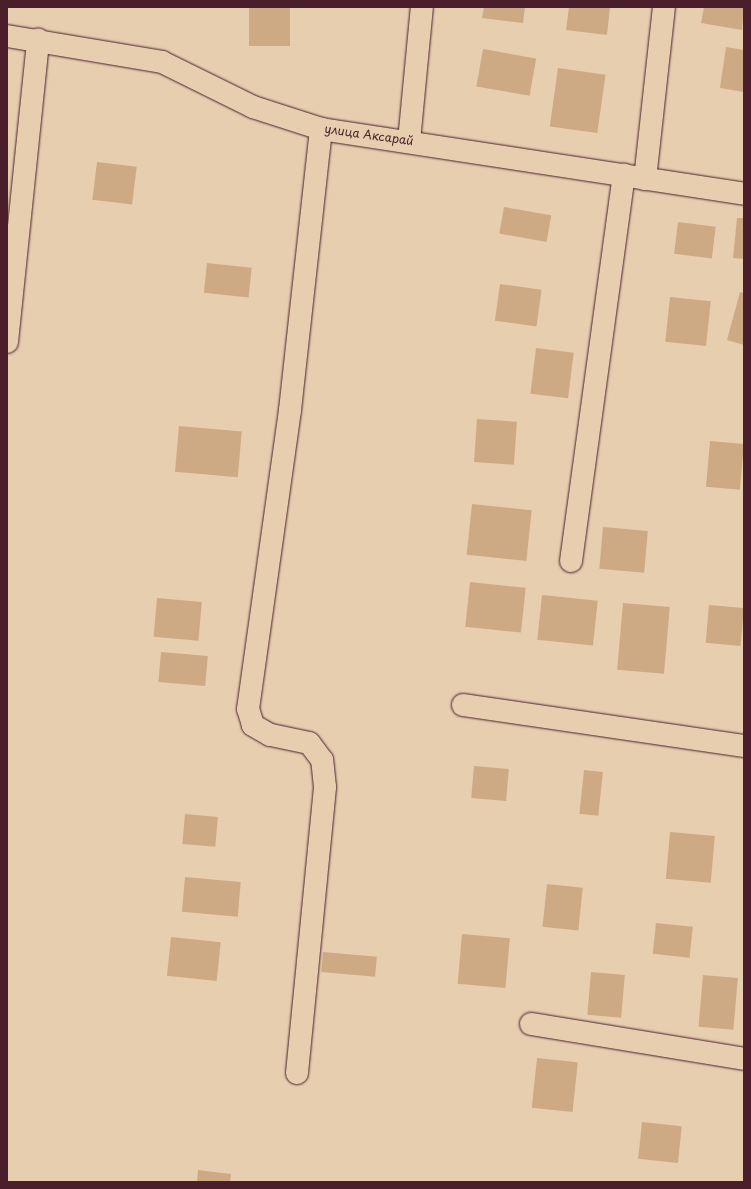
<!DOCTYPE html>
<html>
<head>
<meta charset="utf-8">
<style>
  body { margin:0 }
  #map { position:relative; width:751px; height:1189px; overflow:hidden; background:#e7ceaf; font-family:"Playpen Sans",sans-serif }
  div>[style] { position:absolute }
  .building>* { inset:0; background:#ceaa84; transform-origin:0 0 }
  .roads { filter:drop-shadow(0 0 1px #4a1f2b) drop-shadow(0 0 1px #4a1f2b) }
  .minor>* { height:22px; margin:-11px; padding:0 11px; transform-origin:11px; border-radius:11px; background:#e7ceaf }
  span { translate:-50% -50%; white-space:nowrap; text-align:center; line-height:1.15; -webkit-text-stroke:3px #e7ceaf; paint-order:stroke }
  .street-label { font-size:12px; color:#4a1f2b }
  .frame { position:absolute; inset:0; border:8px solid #4a1f2b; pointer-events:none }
</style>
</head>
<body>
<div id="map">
  <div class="building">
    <div style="left:249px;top:7px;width:41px;height:39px"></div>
    <div style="clip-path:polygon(484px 7px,525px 7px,523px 23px,482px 18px)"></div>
    <div style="clip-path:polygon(569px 7px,610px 7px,607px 35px,566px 30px)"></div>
    <div style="clip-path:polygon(704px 7px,744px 7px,742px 30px,701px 23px)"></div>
    <div style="clip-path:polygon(726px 47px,744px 50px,744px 92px,720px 88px)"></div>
    <div style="left:483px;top:49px;width:54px;height:38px;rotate:10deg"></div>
    <div style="left:558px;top:68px;width:48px;height:59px;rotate:8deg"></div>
    <div style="left:97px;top:162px;width:40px;height:38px;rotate:7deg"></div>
    <div style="left:504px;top:207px;width:48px;height:27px;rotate:10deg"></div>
    <div style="clip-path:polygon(737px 218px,744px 218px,744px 259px,733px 258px)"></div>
    <div style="left:678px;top:222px;width:38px;height:32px;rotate:7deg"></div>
    <div style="left:207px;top:263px;width:45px;height:30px;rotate:6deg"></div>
    <div style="left:500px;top:284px;width:42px;height:37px;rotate:8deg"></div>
    <div style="clip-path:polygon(740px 292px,744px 293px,744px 345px,727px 340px)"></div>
    <div style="left:670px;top:297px;width:41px;height:45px;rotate:6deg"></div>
    <div style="left:536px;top:348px;width:38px;height:46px;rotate:7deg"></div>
    <div style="left:477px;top:419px;width:40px;height:43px;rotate:4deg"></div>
    <div style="left:179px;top:426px;width:63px;height:46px;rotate:5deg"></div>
    <div style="left:710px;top:441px;width:34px;height:46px;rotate:5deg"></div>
    <div style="left:472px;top:504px;width:60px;height:51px;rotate:6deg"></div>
    <div style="left:603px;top:527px;width:45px;height:42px;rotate:5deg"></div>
    <div style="left:470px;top:582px;width:56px;height:45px;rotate:6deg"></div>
    <div style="left:542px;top:595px;width:56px;height:45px;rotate:6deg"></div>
    <div style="left:157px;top:598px;width:45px;height:39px;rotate:5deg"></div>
    <div style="left:623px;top:603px;width:47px;height:67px;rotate:5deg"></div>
    <div style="left:709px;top:605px;width:35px;height:38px;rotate:5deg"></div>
    <div style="left:161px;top:652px;width:47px;height:30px;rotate:5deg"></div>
    <div style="left:474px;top:766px;width:35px;height:32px;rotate:5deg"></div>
    <div style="left:584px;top:770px;width:19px;height:44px;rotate:6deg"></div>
    <div style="left:185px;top:814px;width:33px;height:30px;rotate:5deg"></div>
    <div style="left:670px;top:832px;width:45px;height:47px;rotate:5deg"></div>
    <div style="left:185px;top:877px;width:56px;height:35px;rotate:5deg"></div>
    <div style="left:547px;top:884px;width:36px;height:43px;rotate:6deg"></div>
    <div style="left:656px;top:923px;width:37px;height:31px;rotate:6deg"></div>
    <div style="left:462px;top:934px;width:48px;height:50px;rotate:5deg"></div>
    <div style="left:171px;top:937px;width:50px;height:39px;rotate:6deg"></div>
    <div style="left:323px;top:952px;width:54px;height:20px;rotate:5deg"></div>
    <div style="left:591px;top:972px;width:34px;height:43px;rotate:5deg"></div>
    <div style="left:703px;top:975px;width:35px;height:52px;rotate:5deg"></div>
    <div style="left:537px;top:1058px;width:41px;height:50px;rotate:6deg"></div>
    <div style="left:642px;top:1122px;width:40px;height:37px;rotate:6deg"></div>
    <div style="clip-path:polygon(198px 1170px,231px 1174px,230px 1182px,197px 1182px)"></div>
  </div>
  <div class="roads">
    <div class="minor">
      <div style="left:7px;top:36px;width:157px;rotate:9.5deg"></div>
      <div style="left:162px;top:62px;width:102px;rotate:26.3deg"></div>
      <div style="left:253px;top:107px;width:71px;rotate:17.9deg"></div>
      <div style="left:321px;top:129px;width:428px;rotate:8.7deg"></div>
      <div style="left:409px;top:141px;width:135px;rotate:-84.5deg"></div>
      <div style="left:645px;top:179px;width:173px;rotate:-83.7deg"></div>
      <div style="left:7px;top:342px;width:304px;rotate:-84.1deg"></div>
      <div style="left:571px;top:561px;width:390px;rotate:-82.2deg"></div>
      <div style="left:463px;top:705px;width:284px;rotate:8.3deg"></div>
      <div style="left:531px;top:1024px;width:216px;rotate:9.3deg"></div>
      <div style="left:297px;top:1073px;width:287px;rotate:-84.4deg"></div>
      <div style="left:325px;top:787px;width:27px;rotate:-96deg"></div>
      <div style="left:322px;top:760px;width:21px;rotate:-127deg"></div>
      <div style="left:309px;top:743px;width:40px;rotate:-168deg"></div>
      <div style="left:270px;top:735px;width:20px;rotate:-150deg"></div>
      <div style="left:253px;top:725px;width:17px;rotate:-107deg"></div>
      <div style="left:248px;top:709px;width:302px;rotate:-82deg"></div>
      <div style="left:290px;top:410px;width:283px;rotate:-83.7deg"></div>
    </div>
  </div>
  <div class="street-label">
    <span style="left:369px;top:135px;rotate:8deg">улица Аксарай</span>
  </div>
  <div class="frame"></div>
</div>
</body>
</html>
